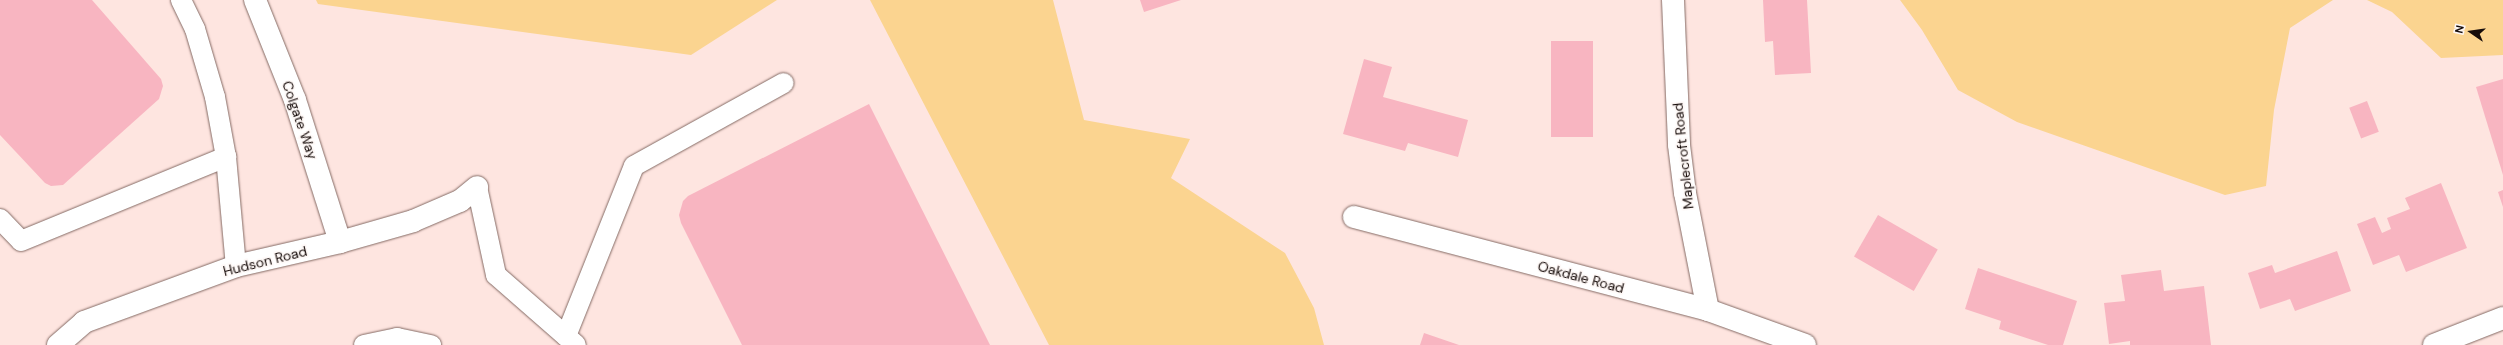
<!DOCTYPE html>
<html>
<head>
<meta charset="utf-8">
<style>
  body { margin:0 }
  #map { position:relative; width:2503px; height:345px; overflow:hidden; background:#fee5e0; font-family:"DM Sans",sans-serif }
  div>[style] { position:absolute }
  .green>* { inset:0; background:#fbd490 }
  .building>* { inset:0; background:#f8b5c1; transform-origin:0 0 }
  .roads { filter:drop-shadow(0 0 1px #846a64) drop-shadow(0 0 1px #846a64) }
  .service>* { height:20px; margin:-10px; padding:0 10px; transform-origin:10px; border-radius:10px; background:#fff }
  .minor>* { height:22px; margin:-11px; padding:0 11px; transform-origin:11px; border-radius:11px; background:#fff }
  span { translate:-50% -50%; white-space:nowrap; text-align:center; line-height:1.15; -webkit-text-stroke:3px #fdf7f5; paint-order:stroke }
  .street-label { font-size:14px; color:#160c0a }
  .north { position:absolute; left:2451px; top:12px; width:40px; height:40px; -webkit-text-stroke:3px #fdf7f5; paint-order:stroke; rotate:283deg; font-size:11px; font-weight:700; line-height:16px; text-align:center; color:#160c0a }
  .north::after { content:''; display:block; margin:auto; width:14px; height:18px; background:#160c0a; clip-path:polygon(50% 0,100% 100%,50% 72%,0 100%) }
</style>
</head>
<body>
<div id="map">
  <div class="green">
    <div style="clip-path:polygon(316px 0,777px 0,691px 55px,318px 4px)"></div>
    <div style="clip-path:polygon(870px 0,1053px 0,1084px 120px,1190px 139px,1171px 178px,1285px 253px,1314px 308px,1324px 345px,1049px 345px)"></div>
    <div style="clip-path:polygon(1900px 0,2333px 0,2290px 28px,2274px 110px,2266px 186px,2225px 195px,2017px 122px,1958px 90px,1922px 30px)"></div>
    <div style="clip-path:polygon(2367px 0,2503px 0,2503px 55px,2441px 58px,2392px 12px)"></div>
  </div>
  <div class="building">
    <div style="clip-path:polygon(0 0,92px 0,161px 79px,163px 86px,159px 99px,63px 185px,51px 186px,45px 183px,0 135px)"></div>
    <div style="clip-path:polygon(1140px 0,1181px 0,1144px 12px)"></div>
    <div style="clip-path:polygon(1763px 0,1807px 0,1811px 73px,1775px 75px,1773px 41px,1765px 42px)"></div>
    <div style="left:1551px;top:41px;width:42px;height:96px"></div>
    <div style="clip-path:polygon(1364px 59px,1392px 67px,1383px 97px,1468px 120px,1458px 157px,1408px 143px,1405px 151px,1343px 134px)"></div>
    <div style="clip-path:polygon(2503px 79px,2503px 175px,2476px 87px)"></div>
    <div style="left:2367px;top:101px;width:33px;height:19px;rotate:69deg"></div>
    <div style="clip-path:polygon(869px 104px,990px 345px,742px 345px,681px 223px,679px 215px,683px 201px,688px 196px)"></div>
    <div style="clip-path:polygon(2441px 183px,2467px 248px,2406px 272px,2399px 255px,2373px 265px,2357px 224px,2375px 217px,2382px 233px,2391px 229px,2387px 218px,2410px 209px,2405px 198px)"></div>
    <div style="clip-path:polygon(2503px 190px,2503px 207px,2498px 192px)"></div>
    <div style="left:1878px;top:215px;width:69px;height:48px;rotate:30deg"></div>
    <div style="clip-path:polygon(2337px 251px,2351px 291px,2295px 311px,2290px 299px,2260px 309px,2248px 273px,2272px 265px,2275px 273px)"></div>
    <div style="clip-path:polygon(1978px 268px,2077px 301px,2063px 345px,2048px 345px,1999px 329px,2001px 321px,1965px 309px)"></div>
    <div style="clip-path:polygon(2161px 270px,2164px 291px,2204px 286px,2211px 345px,2130px 345px,2130px 341px,2109px 344px,2104px 303px,2125px 301px,2121px 275px)"></div>
    <div style="clip-path:polygon(1424px 333px,1459px 345px,1420px 345px)"></div>
  </div>
  <div class="roads">
    <div class="service">
      <div style="left:226px;top:157px;width:109px;rotate:84.8deg"></div>
      <div style="left:477px;top:187px;width:90px;rotate:77.8deg"></div>
      <div style="left:496px;top:275px;width:106px;rotate:41.2deg"></div>
      <div style="left:0;top:219px;width:30px;rotate:46deg"></div>
      <div style="left:21px;top:241px;width:222px;rotate:-22.3deg"></div>
      <div style="left:226px;top:157px;width:61px;rotate:-100.4deg"></div>
      <div style="left:215px;top:97px;width:71px;rotate:-106.4deg"></div>
      <div style="left:195px;top:29px;width:32px;rotate:-116deg"></div>
      <div style="left:566px;top:336px;width:183px;rotate:-68.2deg"></div>
      <div style="left:634px;top:166px;width:171px;rotate:-29deg"></div>
      <div style="left:364px;top:345px;width:34px;rotate:-12deg"></div>
      <div style="left:397px;top:338px;width:35px;rotate:12deg"></div>
    </div>
    <div class="minor">
      <div style="left:255px;top:0;width:108px;rotate:68.2deg"></div>
      <div style="left:295px;top:100px;width:149px;rotate:72.4deg"></div>
      <div style="left:1673px;top:0;width:145px;rotate:87.6deg"></div>
      <div style="left:1679px;top:145px;width:48px;rotate:82.9deg"></div>
      <div style="left:1685px;top:193px;width:119px;rotate:78.9deg"></div>
      <div style="left:1354px;top:217px;width:366px;rotate:14.7deg"></div>
      <div style="left:1708px;top:310px;width:103px;rotate:19.8deg"></div>
      <div style="left:58px;top:345px;width:35px;rotate:-41deg"></div>
      <div style="left:84px;top:322px;width:162px;rotate:-20.2deg"></div>
      <div style="left:236px;top:266px;width:107px;rotate:-13deg"></div>
      <div style="left:340px;top:242px;width:76px;rotate:-16deg"></div>
      <div style="left:413px;top:221px;width:51px;rotate:-23.1deg"></div>
      <div style="left:460px;top:201px;width:22px;rotate:-39deg"></div>
      <div style="left:2434px;top:345px;width:74px;rotate:-21.4deg"></div>
    </div>
  </div>
  <div class="street-label">
    <span style="left:300px;top:120px;rotate:71deg">Colgate Way</span>
    <span style="left:1683px;top:156px;rotate:-96deg">Maplecroft Road</span>
    <span style="left:265px;top:261px;rotate:-14deg">Hudson Road</span>
    <span style="left:1581px;top:277px;rotate:15deg">Oakdale Road</span>
  </div>
  <div class="north">N</div>
</div>
</body>
</html>
